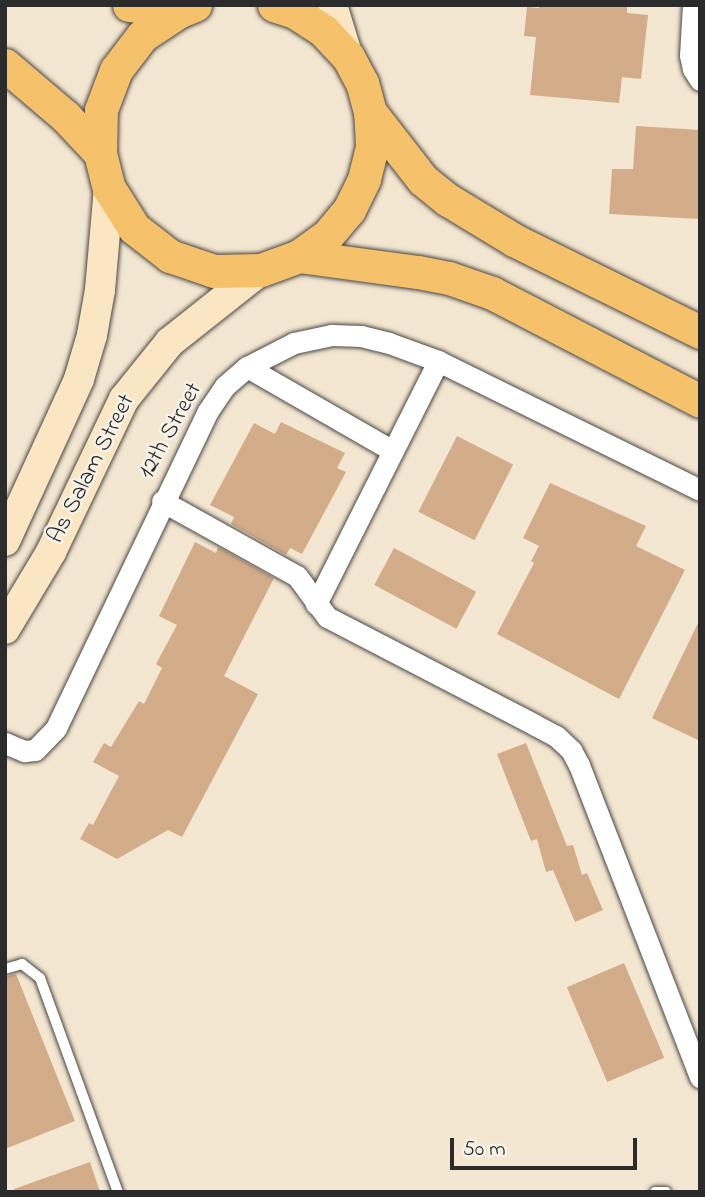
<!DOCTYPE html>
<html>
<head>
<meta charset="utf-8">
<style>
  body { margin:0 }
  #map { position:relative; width:705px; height:1197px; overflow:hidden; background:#f4e7d1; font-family:"Indie Flower",sans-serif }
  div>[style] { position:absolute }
  .building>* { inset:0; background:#d3ac89; transform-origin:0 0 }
  .roads { filter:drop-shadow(0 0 2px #494744) drop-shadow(0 0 2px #494744) }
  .lane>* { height:10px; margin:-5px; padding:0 5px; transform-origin:5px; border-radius:5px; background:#fff }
  .street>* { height:21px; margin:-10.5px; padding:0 10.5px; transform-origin:10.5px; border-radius:10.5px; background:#fff }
  .secondary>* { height:30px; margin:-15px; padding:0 15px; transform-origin:15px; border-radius:15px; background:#fbe6c4 }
  .primary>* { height:33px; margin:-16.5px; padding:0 16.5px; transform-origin:16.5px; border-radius:16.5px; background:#f5c16b }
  span { translate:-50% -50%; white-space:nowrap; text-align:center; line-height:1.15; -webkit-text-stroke:5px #f7f3e8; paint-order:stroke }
  .street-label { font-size:24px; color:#2b2b2b }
  .frame { position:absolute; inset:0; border:7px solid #2b2b2b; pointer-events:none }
  .scale { position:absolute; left:450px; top:1138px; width:187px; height:32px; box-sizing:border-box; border:4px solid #2b2b2b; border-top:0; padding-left:9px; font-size:21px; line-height:24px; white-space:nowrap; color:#2b2b2b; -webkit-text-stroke:5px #f7f3e8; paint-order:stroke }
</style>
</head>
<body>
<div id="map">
  <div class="building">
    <div style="clip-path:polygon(539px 5px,627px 5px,627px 13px,648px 15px,641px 79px,622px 77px,619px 103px,530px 95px,536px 37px,524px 36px,527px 7px,539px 8px)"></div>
    <div style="clip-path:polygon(636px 126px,700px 130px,700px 219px,609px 214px,612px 169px,633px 169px)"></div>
    <div style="clip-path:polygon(281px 422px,345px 453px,337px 468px,346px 472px,302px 554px,290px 548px,286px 555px,231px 524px,234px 517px,210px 505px,254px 423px,275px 434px)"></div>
    <div style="left:457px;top:436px;width:63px;height:85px;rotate:27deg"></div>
    <div style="clip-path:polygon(550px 483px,646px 526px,636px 546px,685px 570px,619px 699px,497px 634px,534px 563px,531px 561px,539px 546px,523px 538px)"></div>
    <div style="clip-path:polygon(195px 542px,216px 553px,218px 547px,274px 578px,224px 676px,258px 694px,182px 837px,168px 830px,117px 859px,80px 839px,89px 823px,93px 825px,119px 776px,93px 762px,104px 743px,111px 747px,139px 701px,144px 704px,162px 668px,156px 664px,177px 625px,159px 616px)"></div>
    <div style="left:394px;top:548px;width:93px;height:42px;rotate:28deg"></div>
    <div style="clip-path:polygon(700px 619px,700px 741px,652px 718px)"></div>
    <div style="clip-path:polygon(526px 743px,567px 846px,573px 845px,582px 875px,587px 873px,603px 910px,575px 922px,553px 870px,546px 872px,537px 839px,531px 841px,497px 754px)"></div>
    <div style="left:624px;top:963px;width:103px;height:62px;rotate:67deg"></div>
    <div style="clip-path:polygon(16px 974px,75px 1121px,5px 1149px,5px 977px)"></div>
    <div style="clip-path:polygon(90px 1162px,100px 1192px,14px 1192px,14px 1189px)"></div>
  </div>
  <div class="roads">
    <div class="lane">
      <div style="left:5px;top:969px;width:18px;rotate:-16deg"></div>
      <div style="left:22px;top:964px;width:23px;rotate:38deg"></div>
      <div style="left:40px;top:978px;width:228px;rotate:70deg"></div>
      <div style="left:655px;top:1192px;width:11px"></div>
    </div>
    <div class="street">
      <div style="left:693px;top:5px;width:50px;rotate:93.4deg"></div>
      <div style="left:690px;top:55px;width:14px;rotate:78deg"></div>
      <div style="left:693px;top:69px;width:13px;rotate:58deg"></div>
      <div style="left:247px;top:367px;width:168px;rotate:29.9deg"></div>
      <div style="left:162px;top:501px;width:154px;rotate:29.1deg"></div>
      <div style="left:297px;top:576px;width:51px;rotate:53.8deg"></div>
      <div style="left:327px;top:617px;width:234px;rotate:27.4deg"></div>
      <div style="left:535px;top:725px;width:24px;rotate:28deg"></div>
      <div style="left:556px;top:736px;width:21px;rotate:43deg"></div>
      <div style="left:571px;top:750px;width:17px;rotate:62deg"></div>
      <div style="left:579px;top:765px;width:335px;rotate:68.8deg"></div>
      <div style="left:316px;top:604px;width:272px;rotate:-63.3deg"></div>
      <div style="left:5px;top:743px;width:21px;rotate:23deg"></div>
      <div style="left:24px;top:751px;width:11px;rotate:-5deg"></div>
      <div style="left:35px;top:750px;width:30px;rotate:-46deg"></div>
      <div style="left:56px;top:728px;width:352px;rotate:-64.4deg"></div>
      <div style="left:208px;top:411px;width:30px;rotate:-56deg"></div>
      <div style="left:225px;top:386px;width:29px;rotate:-41deg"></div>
      <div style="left:247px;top:367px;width:53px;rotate:-27.1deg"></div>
      <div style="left:294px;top:343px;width:39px;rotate:-12deg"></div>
      <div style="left:332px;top:335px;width:29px;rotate:2deg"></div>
      <div style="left:361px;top:336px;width:29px;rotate:14deg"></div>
      <div style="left:389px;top:343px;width:52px;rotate:20.2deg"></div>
      <div style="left:438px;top:361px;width:292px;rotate:26.2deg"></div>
    </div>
    <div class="secondary">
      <div style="left:332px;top:5px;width:54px;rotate:72.9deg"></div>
      <div style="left:5px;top:541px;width:178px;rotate:-65.4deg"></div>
      <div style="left:79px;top:379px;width:46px;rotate:-73.5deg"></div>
      <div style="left:92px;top:335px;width:46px;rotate:-79.9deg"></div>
      <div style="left:100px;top:290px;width:102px;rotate:-85deg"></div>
      <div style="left:5px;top:629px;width:90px;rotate:-59.1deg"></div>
      <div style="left:51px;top:552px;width:170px;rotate:-64.5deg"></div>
      <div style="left:124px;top:399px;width:73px;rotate:-51.1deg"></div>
      <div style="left:170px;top:342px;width:116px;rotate:-38.4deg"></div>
    </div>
    <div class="primary">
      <div style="left:129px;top:5px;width:49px;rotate:8.1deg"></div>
      <div style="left:195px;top:5px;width:18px;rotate:158deg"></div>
      <div style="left:178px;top:12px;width:43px;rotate:146.3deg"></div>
      <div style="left:142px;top:36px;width:43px;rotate:127.4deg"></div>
      <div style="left:116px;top:70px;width:43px;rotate:110.6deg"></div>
      <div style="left:101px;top:110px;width:43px;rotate:91.3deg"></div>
      <div style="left:100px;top:153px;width:36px;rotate:76deg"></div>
      <div style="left:109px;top:188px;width:47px;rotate:58deg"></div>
      <div style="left:134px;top:228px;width:46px;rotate:37.9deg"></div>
      <div style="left:170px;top:256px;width:46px;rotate:18.8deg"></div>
      <div style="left:214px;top:271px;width:47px;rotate:-1.2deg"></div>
      <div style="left:261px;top:270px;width:40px;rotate:-20.2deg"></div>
      <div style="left:299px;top:256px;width:34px;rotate:-36deg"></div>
      <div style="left:327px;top:236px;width:34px;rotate:-50deg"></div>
      <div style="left:349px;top:210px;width:34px;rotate:-64deg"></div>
      <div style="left:364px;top:179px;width:34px;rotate:-76deg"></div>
      <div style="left:372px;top:146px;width:34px;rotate:-93deg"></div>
      <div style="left:370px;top:112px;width:30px;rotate:-105deg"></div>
      <div style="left:362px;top:83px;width:30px;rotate:-118deg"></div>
      <div style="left:348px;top:57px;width:35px;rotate:-133deg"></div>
      <div style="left:324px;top:31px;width:35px;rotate:-147deg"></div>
      <div style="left:295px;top:12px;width:22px;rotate:-162deg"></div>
      <div style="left:5px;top:65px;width:79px;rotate:40.4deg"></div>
      <div style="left:65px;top:116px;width:51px;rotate:46.6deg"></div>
      <div style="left:370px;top:112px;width:86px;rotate:52.1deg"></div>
      <div style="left:423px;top:180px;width:32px;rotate:39deg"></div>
      <div style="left:448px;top:200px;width:77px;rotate:31.2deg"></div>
      <div style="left:514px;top:240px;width:208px;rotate:26.3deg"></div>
      <div style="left:299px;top:256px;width:120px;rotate:7.7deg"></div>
      <div style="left:418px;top:272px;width:32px;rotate:11deg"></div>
      <div style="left:449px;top:278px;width:46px;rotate:19.2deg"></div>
      <div style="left:492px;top:293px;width:234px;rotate:27.4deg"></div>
    </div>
  </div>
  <div class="street-label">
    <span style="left:171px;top:431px;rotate:-61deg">12th Street</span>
    <span style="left:92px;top:469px;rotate:-63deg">As Salam Street</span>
  </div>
  <div class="frame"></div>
  <div class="scale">50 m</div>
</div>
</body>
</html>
